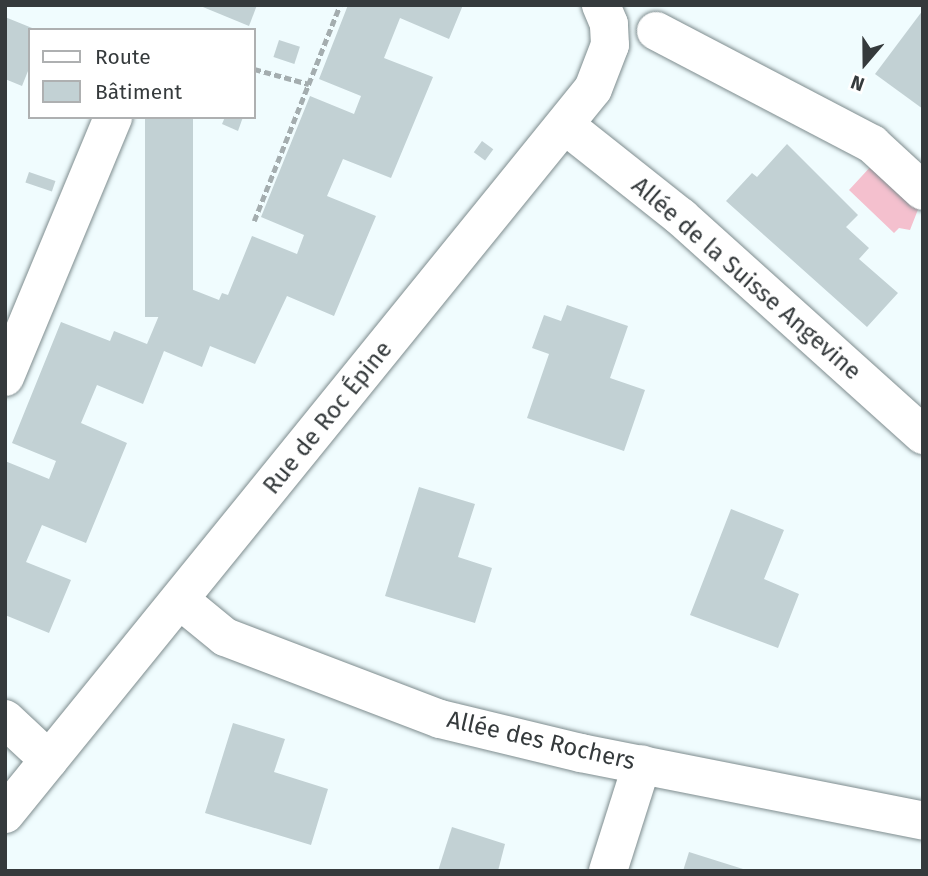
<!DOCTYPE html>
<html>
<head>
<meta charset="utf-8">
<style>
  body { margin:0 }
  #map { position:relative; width:928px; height:876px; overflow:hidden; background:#f0fcfe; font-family:"Fira Sans",sans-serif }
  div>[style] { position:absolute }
  .water>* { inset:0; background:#f4c0ce }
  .building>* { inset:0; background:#c2d1d4; transform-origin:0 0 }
  .path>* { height:4.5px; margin-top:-2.25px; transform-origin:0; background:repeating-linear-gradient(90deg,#a4adaf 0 7px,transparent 0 10.5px) }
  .roads { filter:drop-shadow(0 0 2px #7e8c8e) drop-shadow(0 0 2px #7e8c8e) }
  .minor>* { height:38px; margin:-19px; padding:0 19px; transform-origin:19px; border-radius:19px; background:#fff }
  span { translate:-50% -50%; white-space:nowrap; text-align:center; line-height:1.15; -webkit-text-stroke:6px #fff; paint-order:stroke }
  .street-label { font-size:24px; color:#353a3c }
  .frame { position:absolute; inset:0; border:7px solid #353a3c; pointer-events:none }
  .legend { position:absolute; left:28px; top:28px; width:228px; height:91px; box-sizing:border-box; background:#fff; border:2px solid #aeb0b1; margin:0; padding:9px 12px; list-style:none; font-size:21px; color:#353a3c }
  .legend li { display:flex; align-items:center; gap:14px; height:35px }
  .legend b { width:35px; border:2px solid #aeb0b1 }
  .north { position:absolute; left:830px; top:28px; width:70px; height:70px; -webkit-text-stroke:5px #fff; paint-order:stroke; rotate:200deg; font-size:19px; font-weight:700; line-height:28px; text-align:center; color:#353a3c }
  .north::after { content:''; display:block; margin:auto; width:24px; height:32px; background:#353a3c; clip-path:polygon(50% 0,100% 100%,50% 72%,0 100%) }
</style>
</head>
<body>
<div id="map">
  <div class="water">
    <div style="clip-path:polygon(873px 164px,919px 207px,910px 230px,899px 228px,894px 233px,849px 190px)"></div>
  </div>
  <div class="building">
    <div style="clip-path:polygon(198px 5px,257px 5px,249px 26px)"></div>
    <div style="clip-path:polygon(348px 5px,463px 5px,449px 39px,400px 18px,384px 58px,433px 77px,391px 178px,343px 159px,327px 196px,376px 216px,334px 316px,287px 296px,255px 364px,210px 346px,202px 367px,164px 351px,143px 404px,97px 385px,81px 423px,127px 443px,86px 543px,42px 525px,26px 562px,71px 580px,49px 633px,5px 615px,5px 461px,49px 479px,56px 461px,12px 443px,61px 322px,110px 341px,114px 331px,147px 344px,173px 282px,219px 300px,222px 293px,228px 295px,252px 236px,297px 254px,304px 235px,261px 217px,310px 96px,354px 114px,361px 96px,319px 79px)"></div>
    <div style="clip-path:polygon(923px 10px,923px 109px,875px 74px)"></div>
    <div style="clip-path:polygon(5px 17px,37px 30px,30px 30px,30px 66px,22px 86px,5px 79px)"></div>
    <div style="left:279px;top:40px;width:22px;height:18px;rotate:18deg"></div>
    <div style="left:145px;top:117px;width:48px;height:200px"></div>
    <div style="clip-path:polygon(225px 117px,243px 117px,238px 131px,222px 124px)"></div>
    <div style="left:482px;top:141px;width:14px;height:14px;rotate:36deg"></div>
    <div style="clip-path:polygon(787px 144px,858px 215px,846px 227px,869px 248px,859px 259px,898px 293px,867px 327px,726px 201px,752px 173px,757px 177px)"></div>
    <div style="left:29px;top:172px;width:28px;height:11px;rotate:19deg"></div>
    <div style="clip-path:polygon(567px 305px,628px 326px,610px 378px,645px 390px,624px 451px,527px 418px,549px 354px,532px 348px,544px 315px,561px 321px)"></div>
    <div style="clip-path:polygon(419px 487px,475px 504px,458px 557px,492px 568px,475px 623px,385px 596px)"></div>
    <div style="clip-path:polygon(731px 509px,784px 530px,764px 579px,799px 594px,778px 648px,690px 615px)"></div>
    <div style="clip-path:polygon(233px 723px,285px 739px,274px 772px,328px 789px,311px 845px,205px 813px)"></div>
    <div style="clip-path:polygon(452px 827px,505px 844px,498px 871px,438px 871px)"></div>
    <div style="clip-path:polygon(689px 852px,743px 869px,742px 871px,683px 871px)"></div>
  </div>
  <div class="path">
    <div style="left:254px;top:69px;width:57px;rotate:15.3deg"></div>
    <div style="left:254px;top:221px;width:232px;rotate:-68.3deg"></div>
  </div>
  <div class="roads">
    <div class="minor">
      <div style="left:656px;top:31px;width:244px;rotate:27.6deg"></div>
      <div style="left:872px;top:144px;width:69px;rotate:42.7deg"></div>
      <div style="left:566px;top:126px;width:147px;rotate:38.4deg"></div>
      <div style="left:681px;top:217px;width:326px;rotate:42deg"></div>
      <div style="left:5px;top:377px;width:282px;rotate:-67.4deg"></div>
      <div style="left:181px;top:601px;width:57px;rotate:39.3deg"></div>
      <div style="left:225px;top:637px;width:230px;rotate:20.9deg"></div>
      <div style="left:440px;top:719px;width:145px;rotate:13.6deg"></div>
      <div style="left:581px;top:753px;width:349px;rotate:11.2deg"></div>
      <div style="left:5px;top:719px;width:60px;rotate:43deg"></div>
      <div style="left:5px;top:814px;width:933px;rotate:-50.96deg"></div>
      <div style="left:593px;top:89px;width:47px;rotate:-68.9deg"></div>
      <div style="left:610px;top:45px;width:21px;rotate:-93deg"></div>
      <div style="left:609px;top:24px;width:21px;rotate:-113deg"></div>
      <div style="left:608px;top:871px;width:112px;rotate:-72.4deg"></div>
    </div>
  </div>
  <div class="street-label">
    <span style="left:746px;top:279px;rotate:41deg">Allée de la Suisse Angevine</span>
    <span style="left:328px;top:418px;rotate:-51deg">Rue de Roc Épine</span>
    <span style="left:541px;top:741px;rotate:13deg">Allée des Rochers</span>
  </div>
  <div class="frame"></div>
  <ul class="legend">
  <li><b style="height:9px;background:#fff"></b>Route</li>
  <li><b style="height:19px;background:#c2d1d4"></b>Bâtiment</li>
  </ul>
  <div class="north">N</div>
</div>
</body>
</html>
